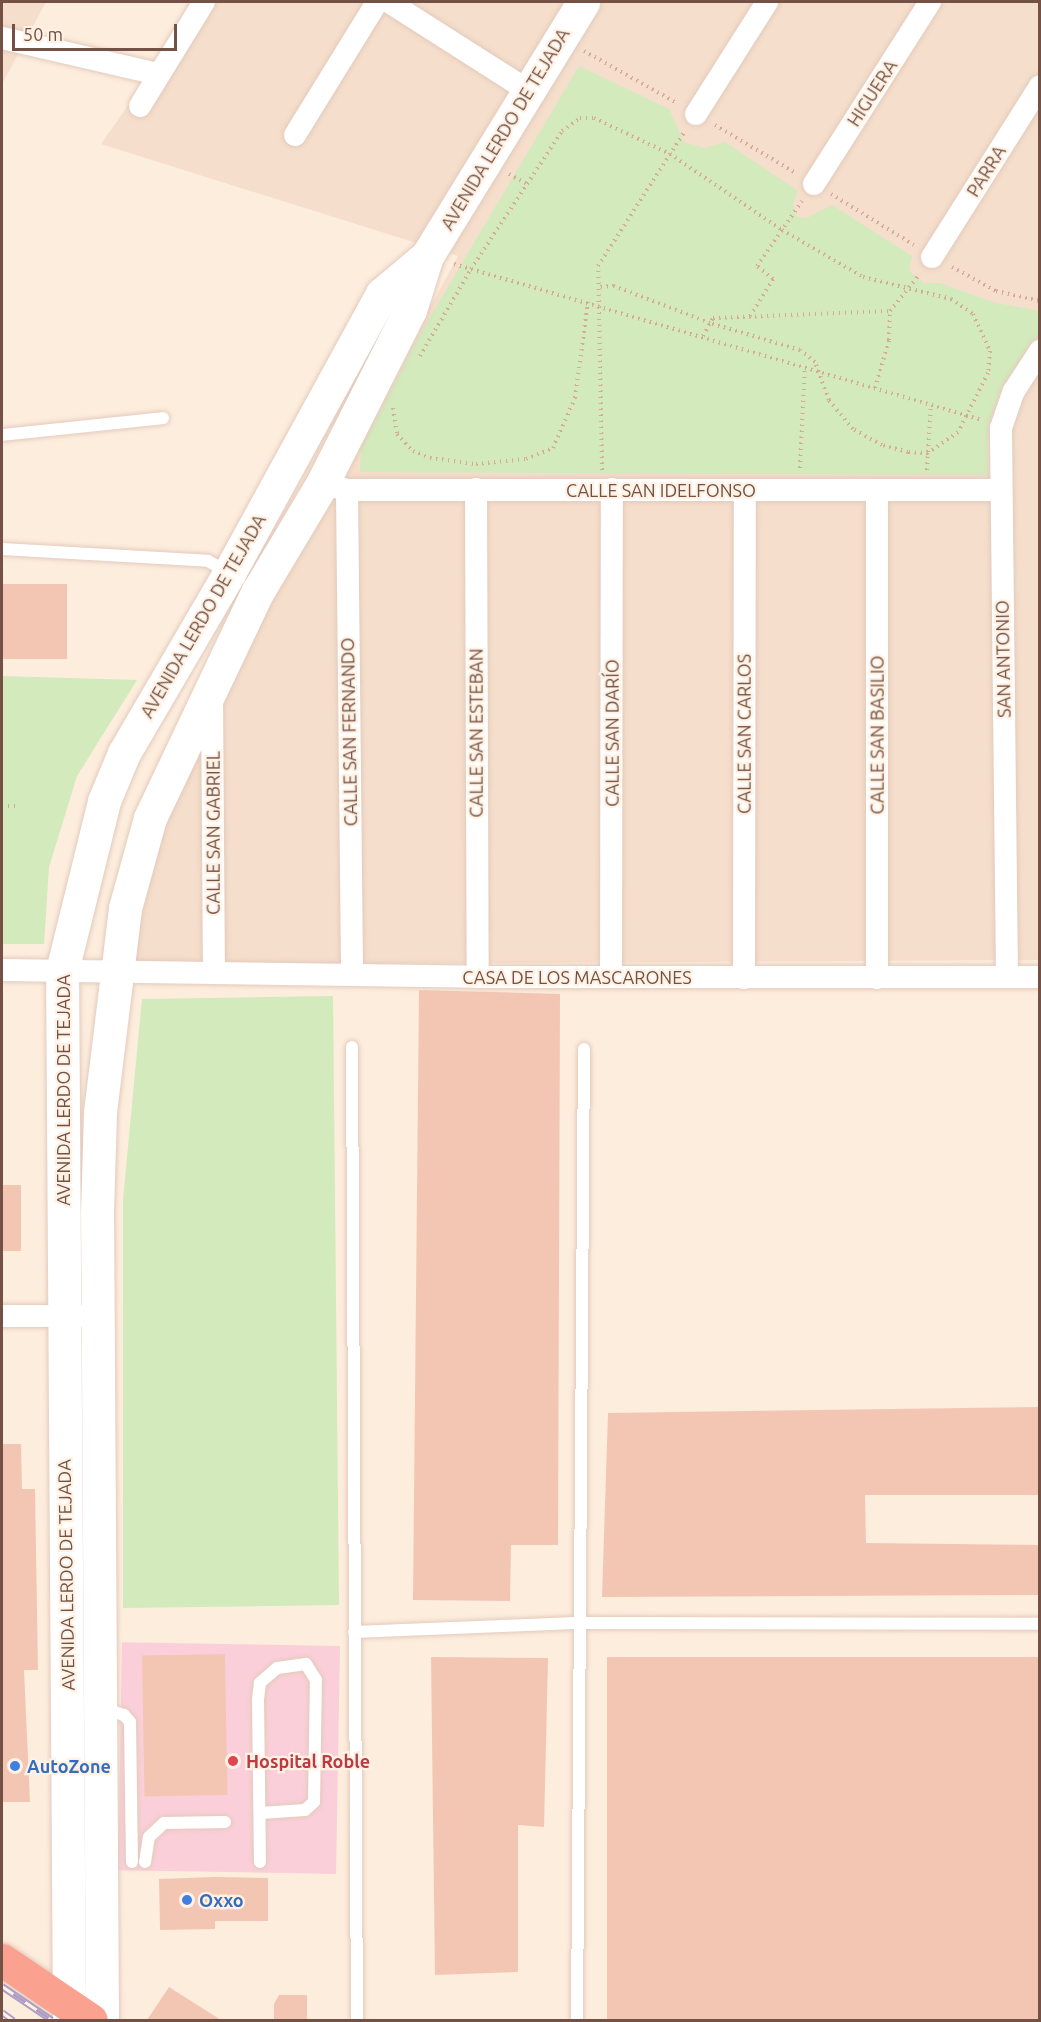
<!DOCTYPE html>
<html>
<head>
<meta charset="utf-8">
<style>
  body { margin:0 }
  #map { position:relative; width:1041px; height:2022px; overflow:hidden; background:#fdeddd; font-family:Ubuntu,sans-serif }
  div>[style] { position:absolute }
  .residential>* { inset:0; background:#f5decb }
  .medical>* { inset:0; background:#fbcfd9; transform-origin:0 0 }
  .green>* { inset:0; background:#d3eabc }
  .building>* { inset:0; background:#f3c6b3; transform-origin:0 0 }
  .path>* { height:4px; margin-top:-2px; transform-origin:0; background:repeating-linear-gradient(90deg,#d7aa97 0 1.5px,transparent 0 6px) }
  .roads { filter:drop-shadow(0 0 2px #e3cabc) drop-shadow(0 0 2px #e3cabc) }
  .lane>* { height:12px; margin:-6px; padding:0 6px; transform-origin:6px; border-radius:6px; background:#fff }
  .street>* { height:22px; margin:-11px; padding:0 11px; transform-origin:11px; border-radius:11px; background:#fff }
  .secondary>* { height:33px; margin:-16.5px; padding:0 16.5px; transform-origin:16.5px; border-radius:16.5px; background:#fff }
  .highway>* { height:33px; margin:-16.5px; padding:0 16.5px; transform-origin:16.5px; border-radius:16.5px; background:#fba190 }
  .rail>* { height:7px; margin-top:-3.5px; transform-origin:0; background:repeating-linear-gradient(90deg,#fff2e4 0 14px,#ae9dc5 0 28px); box-sizing:border-box; border-block:2px solid #ae9dc5 }
  .dots>* { width:16px; height:16px; translate:-50% -50%; box-sizing:border-box; border:3px solid #fff2e4; border-radius:50% }
  span { translate:-50% -50%; white-space:nowrap; text-align:center; line-height:1.15; -webkit-text-stroke:4.5px #fff2e4; paint-order:stroke }
  .street-label { font-size:18px; color:#735145 }
  .health-label { font-size:18px; color:#be3a42; font-weight:700 }
  .left { translate:0 -50%; text-align:left }
  .shop-label { font-size:18px; color:#366cbe; font-weight:700 }
  .frame { position:absolute; inset:0; border:3px solid #735145; pointer-events:none }
  .scale { position:absolute; left:12px; top:24px; width:165px; height:27px; box-sizing:border-box; border:3px solid #735145; border-top:0; padding-left:8px; font-size:18px; line-height:21px; white-space:nowrap; color:#735145; -webkit-text-stroke:4px #fff2e4; paint-order:stroke }
</style>
</head>
<body>
<div id="map">
  <div class="residential">
    <div style="clip-path:polygon(2px 2px,46px 2px,2px 84px)"></div>
    <div style="clip-path:polygon(201px 2px,1039px 2px,1039px 960px,129px 965px,170px 807px,273px 596px,458px 256px,101px 144px)"></div>
  </div>
  <div class="medical">
    <div style="left:340px;top:1646px;width:228px;height:218px;rotate:91deg"></div>
  </div>
  <div class="green">
    <div style="clip-path:polygon(579px 66px,669px 109px,684px 142px,705px 148px,725px 142px,798px 191px,793px 204px,797px 217px,807px 218px,832px 205px,912px 256px,909px 271px,924px 283px,940px 283px,992px 302px,1039px 311px,1039px 334px,1002px 387px,988px 426px,988px 475px,360px 472px,361px 448px,421px 332px)"></div>
    <div style="clip-path:polygon(2px 676px,137px 680px,77px 776px,49px 867px,44px 944px,2px 944px)"></div>
    <div style="clip-path:polygon(333px 996px,339px 1605px,123px 1608px,123px 1200px,142px 999px)"></div>
  </div>
  <div class="building">
    <div style="left:2px;top:584px;width:65px;height:75px"></div>
    <div style="clip-path:polygon(419px 990px,560px 994px,558px 1545px,511px 1545px,510px 1601px,413px 1600px)"></div>
    <div style="left:2px;top:1185px;width:19px;height:66px"></div>
    <div style="clip-path:polygon(1040px 1407px,1040px 1495px,865px 1495px,866px 1543px,1040px 1545px,1040px 1595px,602px 1597px,608px 1413px)"></div>
    <div style="clip-path:polygon(2px 1444px,21px 1444px,22px 1489px,35px 1489px,38px 1670px,24px 1670px,30px 1802px,2px 1802px)"></div>
    <div style="left:225px;top:1654px;width:141px;height:83px;rotate:89deg"></div>
    <div style="clip-path:polygon(431px 1657px,548px 1658px,544px 1827px,518px 1825px,518px 1972px,435px 1975px)"></div>
    <div style="left:1040px;top:1657px;width:363px;height:433px;rotate:90deg"></div>
    <div style="clip-path:polygon(214px 1877px,268px 1878px,268px 1921px,215px 1921px,215px 1929px,160px 1930px,159px 1879px)"></div>
    <div style="clip-path:polygon(169px 1987px,221px 2020px,147px 2020px)"></div>
    <div style="clip-path:polygon(279px 1995px,307px 1995px,307px 2020px,274px 2020px,274px 2004px)"></div>
  </div>
  <div class="path">
    <div style="left:584px;top:51px;width:107px;rotate:29.2deg"></div>
    <div style="left:715px;top:125px;width:94px;rotate:30.7deg"></div>
    <div style="left:509px;top:174px;width:21px;rotate:29deg"></div>
    <div style="left:831px;top:194px;width:97px;rotate:31.6deg"></div>
    <div style="left:454px;top:264px;width:551px;rotate:16.46deg"></div>
    <div style="left:952px;top:267px;width:50px;rotate:28.6deg"></div>
    <div style="left:996px;top:291px;width:45px;rotate:12.8deg"></div>
    <div style="left:750px;top:316px;width:44px;rotate:-58.1deg"></div>
    <div style="left:773px;top:279px;width:21px;rotate:-141deg"></div>
    <div style="left:757px;top:266px;width:79px;rotate:-55.3deg"></div>
    <div style="left:703px;top:336px;width:21px;rotate:-61deg"></div>
    <div style="left:713px;top:318px;width:177px;rotate:-2.3deg"></div>
    <div style="left:890px;top:311px;width:48px;rotate:-51deg"></div>
    <div style="left:420px;top:356px;width:101px;rotate:-59.6deg"></div>
    <div style="left:471px;top:269px;width:165px;rotate:-56.6deg"></div>
    <div style="left:562px;top:131px;width:22px;rotate:-36deg"></div>
    <div style="left:580px;top:118px;width:14px"></div>
    <div style="left:594px;top:118px;width:84px;rotate:25.3deg"></div>
    <div style="left:670px;top:154px;width:135px;rotate:34.2deg"></div>
    <div style="left:782px;top:230px;width:94px;rotate:30.1deg"></div>
    <div style="left:863px;top:277px;width:91px;rotate:14deg"></div>
    <div style="left:951px;top:299px;width:27px;rotate:34deg"></div>
    <div style="left:973px;top:314px;width:41px;rotate:65.3deg"></div>
    <div style="left:990px;top:351px;width:22px;rotate:95deg"></div>
    <div style="left:988px;top:373px;width:66px;rotate:117deg"></div>
    <div style="left:958px;top:432px;width:37px;rotate:145deg"></div>
    <div style="left:928px;top:453px;width:20px;rotate:-177deg"></div>
    <div style="left:908px;top:452px;width:27px;rotate:-165deg"></div>
    <div style="left:882px;top:445px;width:33px;rotate:-151deg"></div>
    <div style="left:853px;top:429px;width:38px;rotate:-130deg"></div>
    <div style="left:829px;top:400px;width:40px;rotate:-110.2deg"></div>
    <div style="left:815px;top:362px;width:19px;rotate:-141deg"></div>
    <div style="left:800px;top:350px;width:94px;rotate:-163.3deg"></div>
    <div style="left:710px;top:323px;width:103px;rotate:-158.9deg"></div>
    <div style="left:614px;top:286px;width:16px;rotate:176deg"></div>
    <div style="left:875px;top:388px;width:50px;rotate:-73.7deg"></div>
    <div style="left:889px;top:340px;width:29px;rotate:-88deg"></div>
    <div style="left:393px;top:408px;width:26px;rotate:81deg"></div>
    <div style="left:397px;top:434px;width:23px;rotate:47deg"></div>
    <div style="left:413px;top:451px;width:18px;rotate:22deg"></div>
    <div style="left:430px;top:458px;width:46px;rotate:7.4deg"></div>
    <div style="left:476px;top:464px;width:50px;rotate:-5.7deg"></div>
    <div style="left:526px;top:459px;width:29px;rotate:-22deg"></div>
    <div style="left:553px;top:448px;width:55px;rotate:-66.3deg"></div>
    <div style="left:575px;top:398px;width:97px;rotate:-82.3deg"></div>
    <div style="left:800px;top:468px;width:101px;rotate:-87.2deg"></div>
    <div style="left:602px;top:470px;width:204px;rotate:-91.1deg"></div>
    <div style="left:598px;top:266px;width:161px;rotate:-57.2deg"></div>
    <div style="left:927px;top:470px;width:66px;rotate:-86.5deg"></div>
    <div style="left:2px;top:806px;width:16px"></div>
  </div>
  <div class="roads">
    <div class="lane">
      <div style="left:2px;top:435px;width:162px;rotate:-6deg"></div>
      <div style="left:2px;top:549px;width:206px;rotate:3.3deg"></div>
      <div style="left:208px;top:561px;width:23px;rotate:29deg"></div>
      <div style="left:352px;top:1047px;width:973px;rotate:89.71deg"></div>
      <div style="left:354px;top:1632px;width:228px;rotate:-2.3deg"></div>
      <div style="left:582px;top:1623px;width:458px;rotate:0.1deg"></div>
      <div style="left:101px;top:1708px;width:24px;rotate:17deg"></div>
      <div style="left:124px;top:1715px;width:9px;rotate:49deg"></div>
      <div style="left:130px;top:1722px;width:140px;rotate:89.2deg"></div>
      <div style="left:260px;top:1813px;width:45px;rotate:-3.8deg"></div>
      <div style="left:305px;top:1810px;width:12px;rotate:-42deg"></div>
      <div style="left:314px;top:1802px;width:122px;rotate:-89.1deg"></div>
      <div style="left:316px;top:1680px;width:19px;rotate:-122deg"></div>
      <div style="left:306px;top:1664px;width:29px;rotate:172deg"></div>
      <div style="left:277px;top:1668px;width:23px;rotate:139deg"></div>
      <div style="left:260px;top:1683px;width:17px;rotate:97deg"></div>
      <div style="left:258px;top:1700px;width:162px;rotate:89.3deg"></div>
      <div style="left:145px;top:1862px;width:25px;rotate:-81deg"></div>
      <div style="left:149px;top:1837px;width:21px;rotate:-43deg"></div>
      <div style="left:164px;top:1823px;width:61px;rotate:-0.9deg"></div>
      <div style="left:577px;top:2020px;width:971px;rotate:-89.59deg"></div>
    </div>
    <div class="street">
      <div style="left:389px;top:2px;width:164px;rotate:32.5deg"></div>
      <div style="left:2px;top:38px;width:160px;rotate:13deg"></div>
      <div style="left:140px;top:106px;width:122px;rotate:-58.4deg"></div>
      <div style="left:696px;top:114px;width:133px;rotate:-57.6deg"></div>
      <div style="left:295px;top:135px;width:156px;rotate:-58.3deg"></div>
      <div style="left:814px;top:184px;width:216px;rotate:-57.5deg"></div>
      <div style="left:932px;top:257px;width:202px;rotate:-57.7deg"></div>
      <div style="left:322px;top:484px;width:26px;rotate:13deg"></div>
      <div style="left:347px;top:490px;width:654px"></div>
      <div style="left:476px;top:489px;width:488px;rotate:89.8deg"></div>
      <div style="left:347px;top:490px;width:484px;rotate:89.4deg"></div>
      <div style="left:212px;top:694px;width:279px;rotate:89.6deg"></div>
      <div style="left:2px;top:970px;width:476px;rotate:0.8deg"></div>
      <div style="left:478px;top:977px;width:562px"></div>
      <div style="left:611px;top:977px;width:488px;rotate:-89.9deg"></div>
      <div style="left:1007px;top:977px;width:549px;rotate:-90.63deg"></div>
      <div style="left:1001px;top:428px;width:39px;rotate:-71deg"></div>
      <div style="left:1014px;top:391px;width:48px;rotate:-57deg"></div>
      <div style="left:744px;top:978px;width:488px;rotate:-89.9deg"></div>
      <div style="left:877px;top:978px;width:487px;rotate:-90deg"></div>
      <div style="left:2px;top:1316px;width:76px"></div>
    </div>
    <div class="secondary">
      <div style="left:69px;top:2020px;width:1049px;rotate:-90.38deg"></div>
      <div style="left:62px;top:971px;width:175px;rotate:-76.1deg"></div>
      <div style="left:104px;top:801px;width:52px;rotate:-67.4deg"></div>
      <div style="left:124px;top:753px;width:208px;rotate:-59.7deg"></div>
      <div style="left:229px;top:573px;width:318px;rotate:-61.3deg"></div>
      <div style="left:382px;top:294px;width:59px;rotate:-40.2deg"></div>
      <div style="left:102px;top:2020px;width:807px;rotate:-90.35deg"></div>
      <div style="left:97px;top:1213px;width:101px;rotate:-88.3deg"></div>
      <div style="left:100px;top:1112px;width:206px;rotate:-83deg"></div>
      <div style="left:125px;top:908px;width:93px;rotate:-74.5deg"></div>
      <div style="left:150px;top:818px;width:251px;rotate:-64.6deg"></div>
      <div style="left:258px;top:591px;width:125px;rotate:-59.1deg"></div>
      <div style="left:322px;top:484px;width:195px;rotate:-63.2deg"></div>
      <div style="left:410px;top:310px;width:57px;rotate:-72.5deg"></div>
      <div style="left:427px;top:256px;width:298px;rotate:-58.4deg"></div>
    </div>
    <div class="highway">
      <div style="left:2px;top:1960px;width:107px;rotate:34deg"></div>
    </div>
  </div>
  <div class="rail">
    <div style="left:2px;top:1986px;width:60px;rotate:34.2deg"></div>
    <div style="left:2px;top:2012px;width:14px;rotate:36deg"></div>
  </div>
  <div class="dots">
    <div style="left:233px;top:1761px;background:#e0444e"></div>
    <div style="left:15px;top:1766px;background:#3f7fe0"></div>
    <div style="left:187px;top:1900px;background:#3f7fe0"></div>
  </div>
  <div class="street-label">
    <span style="left:872px;top:93px;rotate:-57deg">HIGUERA</span>
    <span style="left:505px;top:129px;rotate:-59deg">AVENIDA LERDO DE TEJADA</span>
    <span style="left:986px;top:171px;rotate:-58deg">PARRA</span>
    <span style="left:661px;top:490px">CALLE SAN IDELFONSO</span>
    <span style="left:203px;top:616px;rotate:-60deg">AVENIDA LERDO DE TEJADA</span>
    <span style="left:1003px;top:659px;rotate:-91deg">SAN ANTONIO</span>
    <span style="left:349px;top:732px;rotate:-91deg">CALLE SAN FERNANDO</span>
    <span style="left:476px;top:733px;rotate:-90deg">CALLE SAN ESTEBAN</span>
    <span style="left:612px;top:733px;rotate:-90deg">CALLE SAN DARÍO</span>
    <span style="left:744px;top:734px;rotate:-90deg">CALLE SAN CARLOS</span>
    <span style="left:877px;top:735px;rotate:-90deg">CALLE SAN BASILIO</span>
    <span style="left:213px;top:833px;rotate:-90deg">CALLE SAN GABRIEL</span>
    <span style="left:577px;top:977px">CASA DE LOS MASCARONES</span>
    <span style="left:63px;top:1090px;rotate:-90deg">AVENIDA LERDO DE TEJADA</span>
    <span style="left:66px;top:1575px;rotate:-91deg">AVENIDA LERDO DE TEJADA</span>
  </div>
  <div class="health-label">
    <span class="left" style="left:246px;top:1761px">Hospital Roble</span>
  </div>
  <div class="shop-label">
    <span class="left" style="left:27px;top:1766px">AutoZone</span>
    <span class="left" style="left:199px;top:1900px">Oxxo</span>
  </div>
  <div class="frame"></div>
  <div class="scale">50 m</div>
</div>
</body>
</html>
